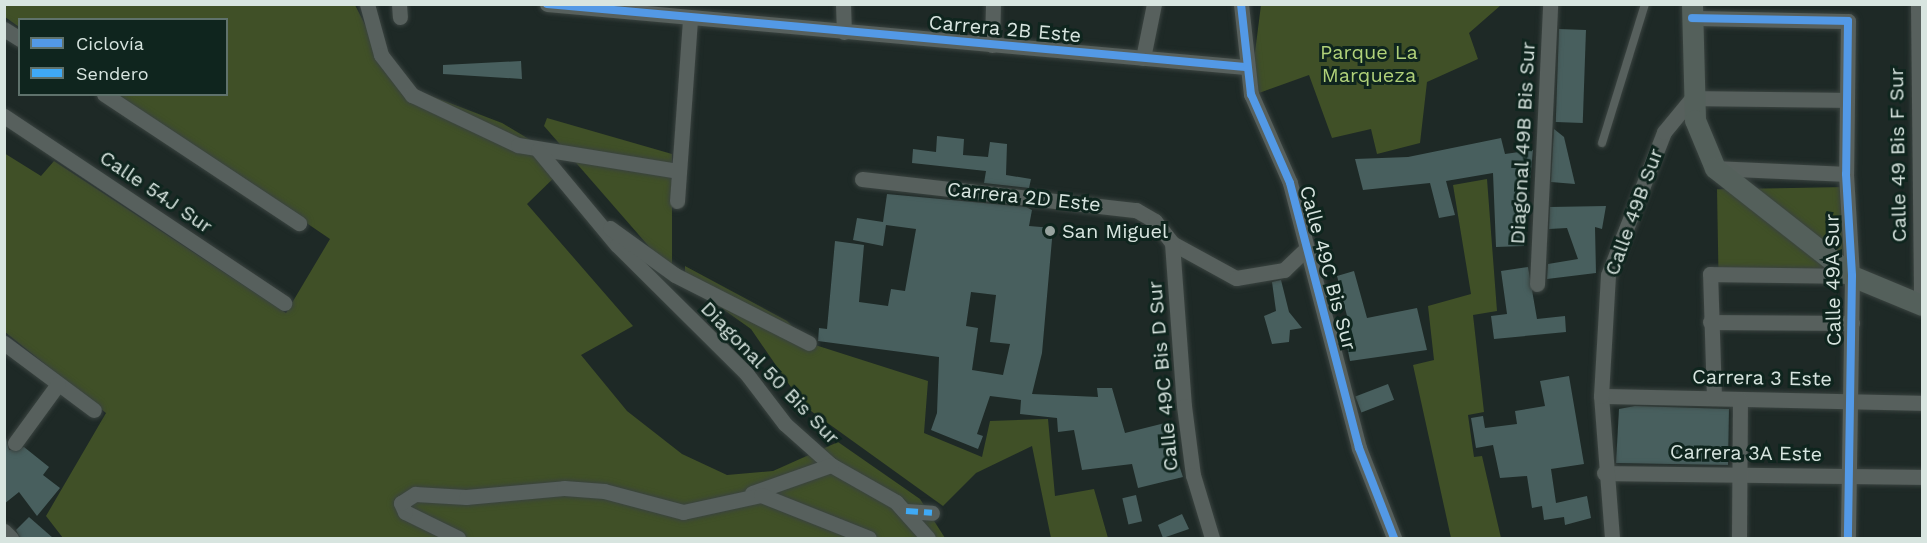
<!DOCTYPE html>
<html>
<head>
<meta charset="utf-8">
<style>
  body { margin:0 }
  #map { position:relative; width:1927px; height:543px; overflow:hidden; background:#1e2926; font-family:"Work Sans",sans-serif }
  div>[style] { position:absolute }
  .green>* { inset:0; background:#405027; transform-origin:0 0 }
  .building>* { inset:0; background:#485f5e; transform-origin:0 0 }
  .roads { filter:drop-shadow(0 0 2px #3a4340) drop-shadow(0 0 2px #3a4340) }
  .lane>* { height:8px; margin:-4px; padding:0 4px; transform-origin:4px; border-radius:4px; background:#57605d }
  .street>* { height:15px; margin:-7.5px; padding:0 7.5px; transform-origin:7.5px; border-radius:7.5px; background:#57605d }
  .secondary>* { height:21px; margin:-10.5px; padding:0 10.5px; transform-origin:10.5px; border-radius:10.5px; background:#54605b }
  .quiet>* { height:6px; margin-top:-3px; transform-origin:0; background:repeating-linear-gradient(90deg,#3fa9f5 0 12px,transparent 0 18px) }
  .cycleway>* { height:8px; margin:-4px; padding:0 4px; transform-origin:4px; border-radius:4px; background:#5399e6 }
  .dots>* { width:16px; height:16px; translate:-50% -50%; box-sizing:border-box; border:3px solid #0f251e; border-radius:50% }
  span { translate:-50% -50%; white-space:nowrap; text-align:center; line-height:1.15; -webkit-text-stroke:6px #0f251e; paint-order:stroke }
  .street-label { font-size:20px; color:#d8e5e0 }
  .park-label { font-size:20px; color:#b0d179 }
  .poi-label { font-size:20px; color:#d8e5e0 }
  .left { translate:0 -50%; text-align:left }
  .frame { position:absolute; inset:0; border:6px solid #d8e5e0; pointer-events:none }
  .legend { position:absolute; left:18px; top:18px; width:210px; height:78px; box-sizing:border-box; background:#0f251e; border:2px solid #5f726c; margin:0; padding:8px 10px; list-style:none; font-size:18px; color:#d8e5e0 }
  .legend li { display:flex; align-items:center; gap:12px; height:30px }
  .legend b { width:30px; border:2px solid #5f726c }
</style>
</head>
<body>
<div id="map">
  <div class="green">
    <div style="clip-path:polygon(5px 5px,355px 5px,375px 44px,413px 89px,502px 123px,532px 141px,562px 170px,527px 204px,633px 326px,581px 355px,627px 411px,682px 454px,727px 475px,773px 471px,838px 442px,920px 499px,945px 538px,63px 538px,46px 516px,106px 413px,5px 332px,4px 153px,41px 176px,54px 161px,286px 313px,330px 239px,119px 95px,226px 94px,226px 20px,20px 20px,19px 27px,5px 17px)"></div>
    <div style="clip-path:polygon(1261px 5px,1501px 5px,1469px 33px,1478px 59px,1427px 82px,1420px 143px,1377px 154px,1371px 129px,1332px 138px,1309px 75px,1259px 93px,1254px 60px)"></div>
    <div style="clip-path:polygon(547px 118px,672px 154px,672px 273px,544px 126px)"></div>
    <div style="clip-path:polygon(1487px 179px,1497px 311px,1473px 315px,1484px 412px,1468px 415px,1474px 457px,1482px 456px,1501px 538px,1451px 538px,1413px 365px,1434px 360px,1428px 306px,1471px 294px,1453px 185px)"></div>
    <div style="left:1845px;top:187px;width:81px;height:128px;rotate:89deg"></div>
    <div style="clip-path:polygon(685px 266px,787px 321px,809px 343px,928px 381px,924px 433px,982px 457px,990px 421px,1048px 419px,1055px 496px,1094px 489px,1108px 538px,1051px 538px,1032px 446px,976px 473px,943px 506px,804px 406px,751px 329px,685px 282px)"></div>
  </div>
  <div class="building">
    <div style="left:1559px;top:29px;width:27px;height:93px;rotate:2deg"></div>
    <div style="clip-path:polygon(521px 61px,522px 79px,443px 74px,443px 65px)"></div>
    <div style="clip-path:polygon(1554px 129px,1564px 137px,1575px 184px,1551px 182px)"></div>
    <div style="clip-path:polygon(937px 136px,964px 139px,963px 155px,988px 157px,990px 142px,1007px 144px,1006px 175px,1031px 179px,1029px 188px,984px 183px,986px 171px,912px 163px,913px 149px,936px 152px)"></div>
    <div style="clip-path:polygon(1501px 138px,1505px 154px,1533px 150px,1524px 246px,1496px 247px,1493px 173px,1446px 181px,1455px 215px,1439px 218px,1430px 183px,1363px 190px,1355px 159px,1408px 157px)"></div>
    <div style="clip-path:polygon(evenodd,887px 194px,1026px 207px,1032px 210px,1029px 226px,1053px 228px,1042px 353px,1032px 394px,1098px 397px,1097px 388px,1112px 388px,1125px 433px,1165px 423px,1183px 477px,1138px 488px,1132px 464px,1082px 470px,1074px 430px,1058px 432px,1057px 418px,1020px 414px,1021px 400px,990px 396px,977px 434px,983px 436px,978px 449px,931px 430px,937px 413px,939px 357px,818px 341px,819px 328px,827px 329px,835px 241px,864px 245px,859px 302px,888px 306px,891px 289px,905px 291px,916px 229px,886px 225px,883px 246px,853px 240px,857px 218px,883px 222px,887px 194px,971px 292px,996px 295px,990px 342px,1010px 344px,1003px 375px,972px 370px,978px 328px,966px 326px,971px 292px)"></div>
    <div style="clip-path:polygon(1606px 206px,1602px 229px,1595px 227px,1596px 273px,1547px 279px,1548px 264px,1578px 259px,1567px 228px,1549px 229px,1550px 207px)"></div>
    <div style="left:1328px;top:242px;width:16px;height:12px;rotate:72deg"></div>
    <div style="clip-path:polygon(1528px 267px,1537px 319px,1565px 316px,1566px 332px,1494px 339px,1491px 316px,1507px 314px,1501px 271px)"></div>
    <div style="clip-path:polygon(1354px 271px,1367px 318px,1417px 308px,1427px 350px,1350px 361px,1343px 326px,1349px 324px,1337px 276px)"></div>
    <div style="clip-path:polygon(1281px 280px,1289px 312px,1302px 328px,1290px 330px,1289px 342px,1272px 344px,1264px 316px,1276px 311px,1272px 282px)"></div>
    <div style="clip-path:polygon(1569px 376px,1584px 464px,1551px 469px,1556px 503px,1587px 496px,1591px 518px,1565px 525px,1564px 517px,1544px 520px,1542px 506px,1532px 508px,1527px 476px,1500px 478px,1493px 445px,1476px 448px,1471px 418px,1483px 416px,1485px 428px,1517px 424px,1515px 411px,1545px 406px,1540px 381px)"></div>
    <div style="left:1388px;top:384px;width:17px;height:35px;rotate:69deg"></div>
    <div style="clip-path:polygon(1635px 406px,1729px 409px,1728px 465px,1616px 463px,1619px 409px)"></div>
    <div style="clip-path:polygon(4px 430px,9px 450px,24px 447px,49px 467px,43px 475px,60px 488px,37px 516px,19px 492px,4px 504px)"></div>
    <div style="left:1136px;top:495px;width:27px;height:14px;rotate:77deg"></div>
    <div style="clip-path:polygon(1182px 514px,1189px 529px,1163px 538px,1158px 525px)"></div>
    <div style="clip-path:polygon(29px 517px,53px 538px,20px 538px,16px 530px)"></div>
  </div>
  <div class="roads">
    <div class="lane">
      <div style="left:1602px;top:143px;width:145px;rotate:-72.8deg"></div>
    </div>
    <div class="street">
      <div style="left:367px;top:4px;width:53px;rotate:74.6deg"></div>
      <div style="left:381px;top:55px;width:51px;rotate:52.2deg"></div>
      <div style="left:412px;top:95px;width:117px;rotate:25.3deg"></div>
      <div style="left:518px;top:145px;width:163px;rotate:9.2deg"></div>
      <div style="left:399px;top:4px;width:13px;rotate:86deg"></div>
      <div style="left:547px;top:4px;width:701px;rotate:5.16deg"></div>
      <div style="left:843px;top:4px;width:28px;rotate:88deg"></div>
      <div style="left:1241px;top:4px;width:91px;rotate:83.7deg"></div>
      <div style="left:1251px;top:94px;width:97px;rotate:66.3deg"></div>
      <div style="left:1290px;top:183px;width:274px;rotate:75.4deg"></div>
      <div style="left:1359px;top:448px;width:97px;rotate:68.7deg"></div>
      <div style="left:1918px;top:4px;width:300px;rotate:89.4deg"></div>
      <div style="left:1692px;top:18px;width:156px;rotate:1.1deg"></div>
      <div style="left:1848px;top:21px;width:153px;rotate:90.7deg"></div>
      <div style="left:1846px;top:174px;width:102px;rotate:86.6deg"></div>
      <div style="left:1852px;top:276px;width:262px;rotate:90.9deg"></div>
      <div style="left:4px;top:29px;width:19px;rotate:32deg"></div>
      <div style="left:992px;top:45px;width:41px;rotate:-88.6deg"></div>
      <div style="left:1143px;top:58px;width:55px;rotate:-78.5deg"></div>
      <div style="left:104px;top:94px;width:234px;rotate:33.5deg"></div>
      <div style="left:4px;top:116px;width:337px;rotate:33.7deg"></div>
      <div style="left:538px;top:150px;width:124px;rotate:50.3deg"></div>
      <div style="left:617px;top:245px;width:182px;rotate:44.8deg"></div>
      <div style="left:746px;top:373px;width:64px;rotate:52.6deg"></div>
      <div style="left:785px;top:424px;width:62px;rotate:41.7deg"></div>
      <div style="left:831px;top:465px;width:75px;rotate:29.6deg"></div>
      <div style="left:896px;top:502px;width:48px;rotate:48.4deg"></div>
      <div style="left:1715px;top:168px;width:131px;rotate:2.6deg"></div>
      <div style="left:862px;top:179px;width:276px;rotate:6.5deg"></div>
      <div style="left:1136px;top:210px;width:22px;rotate:30deg"></div>
      <div style="left:1155px;top:221px;width:28px;rotate:52deg"></div>
      <div style="left:1172px;top:243px;width:73px;rotate:28.7deg"></div>
      <div style="left:1236px;top:278px;width:49px;rotate:-9.5deg"></div>
      <div style="left:1284px;top:270px;width:28px;rotate:-44deg"></div>
      <div style="left:677px;top:201px;width:183px;rotate:-85.9deg"></div>
      <div style="left:610px;top:228px;width:80px;rotate:35.9deg"></div>
      <div style="left:675px;top:275px;width:150px;rotate:26.9deg"></div>
      <div style="left:1172px;top:243px;width:163px;rotate:85.8deg"></div>
      <div style="left:1184px;top:406px;width:70px;rotate:82.6deg"></div>
      <div style="left:1193px;top:475px;width:66px;rotate:73.2deg"></div>
      <div style="left:1537px;top:284px;width:280px;rotate:-87.3deg"></div>
      <div style="left:1710px;top:322px;width:142px;rotate:0.4deg"></div>
      <div style="left:4px;top:343px;width:112px;rotate:36.7deg"></div>
      <div style="left:1601px;top:396px;width:321px;rotate:1.2deg"></div>
      <div style="left:1714px;top:398px;width:124px;rotate:-91.8deg"></div>
      <div style="left:1710px;top:274px;width:142px;rotate:0.8deg"></div>
      <div style="left:15px;top:443px;width:73px;rotate:-53.9deg"></div>
      <div style="left:1604px;top:473px;width:318px;rotate:0.7deg"></div>
      <div style="left:752px;top:493px;width:84px;rotate:-19.5deg"></div>
      <div style="left:906px;top:511px;width:26px;rotate:4deg"></div>
      <div style="left:4px;top:531px;width:10px;rotate:45deg"></div>
      <div style="left:458px;top:538px;width:59px;rotate:-153.9deg"></div>
      <div style="left:405px;top:512px;width:10px;rotate:-114deg"></div>
      <div style="left:401px;top:503px;width:17px;rotate:-33deg"></div>
      <div style="left:415px;top:494px;width:51px;rotate:3.4deg"></div>
      <div style="left:466px;top:497px;width:98px;rotate:-5.2deg"></div>
      <div style="left:564px;top:488px;width:40px;rotate:4.3deg"></div>
      <div style="left:604px;top:491px;width:82px;rotate:14.9deg"></div>
      <div style="left:683px;top:512px;width:80px;rotate:-12.3deg"></div>
      <div style="left:761px;top:495px;width:116px;rotate:21.7deg"></div>
      <div style="left:1612px;top:538px;width:142px;rotate:-94.4deg"></div>
      <div style="left:1601px;top:396px;width:121px;rotate:-86.7deg"></div>
      <div style="left:1608px;top:275px;width:154px;rotate:-68.6deg"></div>
      <div style="left:1664px;top:132px;width:44px;rotate:-50.5deg"></div>
      <div style="left:1692px;top:98px;width:155px;rotate:0.7deg"></div>
      <div style="left:1739px;top:538px;width:139px;rotate:-89.6deg"></div>
    </div>
    <div class="secondary">
      <div style="left:1692px;top:4px;width:116px;rotate:88.5deg"></div>
      <div style="left:1695px;top:120px;width:52px;rotate:67.4deg"></div>
      <div style="left:1715px;top:168px;width:174px;rotate:38.2deg"></div>
      <div style="left:1852px;top:276px;width:76px;rotate:22.5deg"></div>
    </div>
  </div>
  <div class="quiet">
    <div style="left:906px;top:511px;width:26px;rotate:4deg"></div>
  </div>
  <div class="cycleway">
    <div style="left:547px;top:4px;width:701px;rotate:5.16deg"></div>
    <div style="left:1241px;top:4px;width:91px;rotate:83.7deg"></div>
    <div style="left:1251px;top:94px;width:97px;rotate:66.3deg"></div>
    <div style="left:1290px;top:183px;width:274px;rotate:75.4deg"></div>
    <div style="left:1359px;top:448px;width:97px;rotate:68.7deg"></div>
    <div style="left:1692px;top:18px;width:156px;rotate:1.1deg"></div>
    <div style="left:1848px;top:21px;width:153px;rotate:90.7deg"></div>
    <div style="left:1846px;top:174px;width:102px;rotate:86.6deg"></div>
    <div style="left:1852px;top:276px;width:262px;rotate:90.9deg"></div>
  </div>
  <div class="dots">
    <div style="left:1050px;top:231px;background:#97a39f"></div>
  </div>
  <div class="street-label">
    <span style="left:1005px;top:29px;rotate:5deg">Carrera 2B Este</span>
    <span style="left:1523px;top:143px;rotate:-87deg">Diagonal 49B Bis Sur</span>
    <span style="left:1898px;top:155px;rotate:-91deg">Calle 49 Bis F Sur</span>
    <span style="left:156px;top:192px;rotate:34deg">Calle 54J Sur</span>
    <span style="left:1024px;top:197px;rotate:6deg">Carrera 2D Este</span>
    <span style="left:1634px;top:212px;rotate:-70deg">Calle 49B Sur</span>
    <span style="left:1328px;top:268px;rotate:75deg">Calle 49C Bis Sur</span>
    <span style="left:1833px;top:280px;rotate:-91deg">Calle 49A Sur</span>
    <span style="left:770px;top:373px;rotate:46deg">Diagonal 50 Bis Sur</span>
    <span style="left:1163px;top:376px;rotate:-95deg">Calle 49C Bis D Sur</span>
    <span style="left:1762px;top:378px;rotate:1deg">Carrera 3 Este</span>
    <span style="left:1746px;top:453px;rotate:1deg">Carrera 3A Este</span>
  </div>
  <div class="park-label">
    <span style="left:1369px;top:64px">Parque La<br>Marqueza</span>
  </div>
  <div class="poi-label">
    <span class="left" style="left:1062px;top:231px">San Miguel</span>
  </div>
  <div class="frame"></div>
  <ul class="legend">
  <li><b style="height:8px;background:#5399e6"></b>Ciclovía</li>
  <li><b style="height:8px;background:#3fa9f5"></b>Sendero</li>
  </ul>
</div>
</body>
</html>
